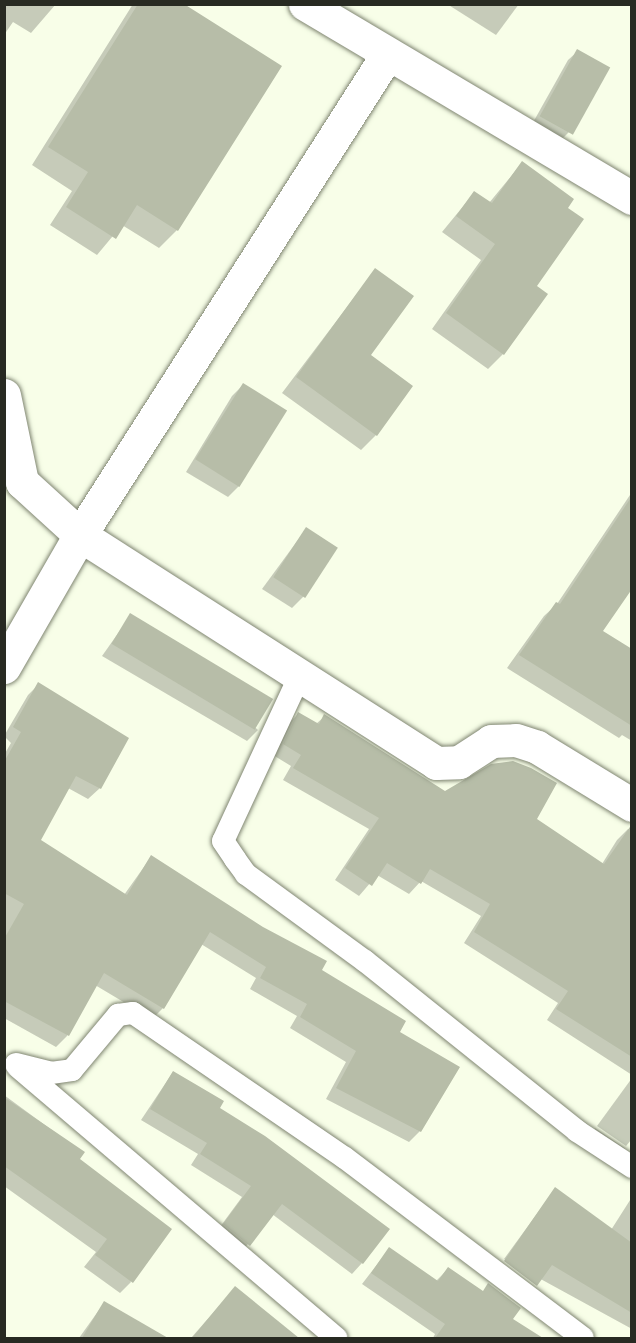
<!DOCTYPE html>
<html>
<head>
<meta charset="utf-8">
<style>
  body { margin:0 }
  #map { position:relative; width:636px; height:1343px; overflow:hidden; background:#f8fee8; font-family:"DM Sans",sans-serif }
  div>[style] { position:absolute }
  .shadow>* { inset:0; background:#0003; transform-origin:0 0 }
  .building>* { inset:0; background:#b7bda8; transform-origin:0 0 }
  .roads { filter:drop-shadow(0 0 2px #7f8571) drop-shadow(0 0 2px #7f8571) }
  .lane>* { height:22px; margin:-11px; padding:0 11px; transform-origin:11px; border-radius:11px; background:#fff }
  .street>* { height:33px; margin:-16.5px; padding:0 16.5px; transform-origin:16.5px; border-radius:16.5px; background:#fff }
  span { translate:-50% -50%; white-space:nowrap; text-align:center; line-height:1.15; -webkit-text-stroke:5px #f8fee8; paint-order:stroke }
  .frame { position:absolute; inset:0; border:6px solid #282a22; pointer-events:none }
</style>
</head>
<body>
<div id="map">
  <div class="shadow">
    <div style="clip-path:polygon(4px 4px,56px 4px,31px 33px,13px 22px,4px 35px)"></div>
    <div style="clip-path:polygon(133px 4px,181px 4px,280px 67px,177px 230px,159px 248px,122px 225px,97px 255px,50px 225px,72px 191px,32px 165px)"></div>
    <div style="clip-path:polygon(447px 4px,519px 4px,496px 35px)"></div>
    <div style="clip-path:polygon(578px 51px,569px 132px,559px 142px,531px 126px,568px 60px)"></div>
    <div style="clip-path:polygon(522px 163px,566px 208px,503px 354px,488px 369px,432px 329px,481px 260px,442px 232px,474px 193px,489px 203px)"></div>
    <div style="clip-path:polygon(375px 270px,369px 356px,376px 435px,361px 450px,282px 393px)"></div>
    <div style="clip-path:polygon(243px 385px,285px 412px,239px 486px,228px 497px,186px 472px,232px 396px)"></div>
    <div style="clip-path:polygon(632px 492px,632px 586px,601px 632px,632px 651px,632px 741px,622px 735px,619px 738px,507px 668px,544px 616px,557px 604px)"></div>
    <div style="clip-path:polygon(306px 529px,303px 597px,292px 608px,262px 589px)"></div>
    <div style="clip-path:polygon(131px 615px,258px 730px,247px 741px,102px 656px)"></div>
    <div style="clip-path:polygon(39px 684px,100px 788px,88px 799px,68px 788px,39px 841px,124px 895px,151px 857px,320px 971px,398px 1032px,420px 1131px,409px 1142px,326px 1099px,346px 1062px,290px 1028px,297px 1016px,250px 989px,256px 978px,201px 944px,163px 1008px,152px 1019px,95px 985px,67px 1036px,56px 1047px,4px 1018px,4px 755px,11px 743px,4px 736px,28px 695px)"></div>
    <div style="clip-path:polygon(298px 714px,316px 724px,325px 716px,445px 793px,535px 819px,602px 864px,617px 840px,628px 829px,632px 831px,632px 1075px,547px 1020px,558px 1003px,464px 943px,481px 916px,421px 881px,409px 894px,377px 875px,359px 896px,335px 880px,369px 829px,283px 780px,291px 766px,273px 755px,287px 725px)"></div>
    <div style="clip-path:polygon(173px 1072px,218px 1108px,362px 1263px,352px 1274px,272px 1214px,239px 1255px,214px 1235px,242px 1197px,191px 1165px,198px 1154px,141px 1120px)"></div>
    <div style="clip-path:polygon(632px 1078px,632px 1139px,626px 1146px,597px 1126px)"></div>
    <div style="clip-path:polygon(4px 1095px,83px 1153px,78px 1159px,131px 1282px,120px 1293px,84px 1267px,96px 1252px,4px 1186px)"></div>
    <div style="left:595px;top:1128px;width:36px;height:14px;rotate:34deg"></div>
    <div style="clip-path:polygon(555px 1189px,611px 1230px,632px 1197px,632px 1329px,504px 1259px)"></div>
    <div style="clip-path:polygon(389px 1249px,436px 1281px,447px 1270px,537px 1338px,433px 1338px,435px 1334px,362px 1284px)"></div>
    <div style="clip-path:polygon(235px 1288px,277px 1323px,264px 1338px,191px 1338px)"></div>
    <div style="clip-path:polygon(104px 1303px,165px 1338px,79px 1338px)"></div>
  </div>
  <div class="building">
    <div style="clip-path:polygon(138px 4px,184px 4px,282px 66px,178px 231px,137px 205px,116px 239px,66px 207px,88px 172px,48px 147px)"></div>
    <div style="left:577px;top:49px;width:38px;height:77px;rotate:29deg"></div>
    <div style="clip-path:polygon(522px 161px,574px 199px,568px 208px,584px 219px,537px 286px,548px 294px,504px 355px,446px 313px,495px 244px,456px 216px,474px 191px,492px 203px)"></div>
    <div style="clip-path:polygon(375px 268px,414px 296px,371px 355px,413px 386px,377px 436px,296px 377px)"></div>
    <div style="left:243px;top:383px;width:52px;height:90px;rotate:32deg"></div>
    <div style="clip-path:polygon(632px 496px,632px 589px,603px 631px,632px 649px,632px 726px,519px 655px,556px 602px,560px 604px)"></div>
    <div style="left:306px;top:527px;width:38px;height:60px;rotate:33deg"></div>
    <div style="left:130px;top:613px;width:167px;height:36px;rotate:31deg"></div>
    <div style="clip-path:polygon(38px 682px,129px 738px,101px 789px,76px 776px,41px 840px,127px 895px,151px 855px,263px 927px,327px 961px,322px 970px,406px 1021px,400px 1032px,460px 1067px,421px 1132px,336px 1088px,356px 1051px,300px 1017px,307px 1004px,260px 978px,266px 967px,210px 932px,164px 1009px,104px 973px,69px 1036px,4px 1001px,4px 939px,24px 904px,4px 893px,4px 762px,21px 732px,13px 727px)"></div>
    <div style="clip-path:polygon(298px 712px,319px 724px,324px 714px,445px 791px,491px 764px,513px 761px,531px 768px,557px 783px,537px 819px,604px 864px,632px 824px,632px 1057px,556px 1009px,568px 991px,474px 932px,490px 904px,430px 869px,421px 884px,387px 863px,372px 886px,345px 868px,379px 818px,293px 768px,301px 755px,283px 744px)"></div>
    <div style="clip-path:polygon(173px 1071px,224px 1101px,220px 1108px,265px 1136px,390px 1229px,363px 1264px,282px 1204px,250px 1246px,223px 1224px,251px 1186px,200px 1154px,207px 1143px,150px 1109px)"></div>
    <div style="clip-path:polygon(4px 1097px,85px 1152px,80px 1159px,172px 1229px,133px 1283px,95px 1255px,107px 1239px,4px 1166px)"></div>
    <div style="clip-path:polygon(555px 1187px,632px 1243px,632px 1313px,552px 1265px,537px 1286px,504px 1261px)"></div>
    <div style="clip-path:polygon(389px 1247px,438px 1281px,448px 1267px,483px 1291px,488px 1283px,521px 1308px,513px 1319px,543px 1338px,435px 1338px,445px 1324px,371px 1273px)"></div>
    <div style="clip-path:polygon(235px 1286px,299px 1338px,192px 1338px)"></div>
    <div style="clip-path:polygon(104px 1301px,168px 1338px,82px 1338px)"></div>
  </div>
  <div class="roads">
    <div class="lane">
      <div style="left:301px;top:673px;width:185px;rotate:114.9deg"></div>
      <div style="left:223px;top:841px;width:22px;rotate:56deg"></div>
      <div style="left:235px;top:859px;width:19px;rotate:54deg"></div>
      <div style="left:246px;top:874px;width:147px;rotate:36.2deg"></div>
      <div style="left:365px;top:961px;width:272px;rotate:38.7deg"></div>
      <div style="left:577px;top:1131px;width:66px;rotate:33.2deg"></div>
      <div style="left:16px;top:1064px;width:36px;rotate:14deg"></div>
      <div style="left:51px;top:1073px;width:21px;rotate:-8deg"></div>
      <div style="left:72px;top:1070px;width:72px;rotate:-50.1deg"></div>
      <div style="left:118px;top:1015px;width:15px;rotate:-8deg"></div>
      <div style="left:133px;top:1013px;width:257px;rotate:34.4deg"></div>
      <div style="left:345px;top:1158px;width:298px;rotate:37.1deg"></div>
      <div style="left:18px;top:1067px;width:418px;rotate:40.4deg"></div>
    </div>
    <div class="street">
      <div style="left:305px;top:4px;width:380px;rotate:30.7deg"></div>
      <div style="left:4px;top:395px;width:89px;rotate:78.3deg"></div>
      <div style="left:22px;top:482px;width:79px;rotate:42.4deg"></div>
      <div style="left:80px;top:535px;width:423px;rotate:32.6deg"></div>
      <div style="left:436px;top:763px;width:23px;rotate:-2deg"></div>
      <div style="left:459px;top:762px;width:38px;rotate:-33deg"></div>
      <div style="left:491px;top:741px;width:25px;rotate:-2deg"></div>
      <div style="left:516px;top:740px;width:22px;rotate:18deg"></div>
      <div style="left:537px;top:747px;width:111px;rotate:31.4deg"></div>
      <div style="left:4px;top:667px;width:152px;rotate:-60.1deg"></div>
      <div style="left:80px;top:535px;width:570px;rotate:-57.4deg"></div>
    </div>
  </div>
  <div class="frame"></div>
</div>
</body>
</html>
